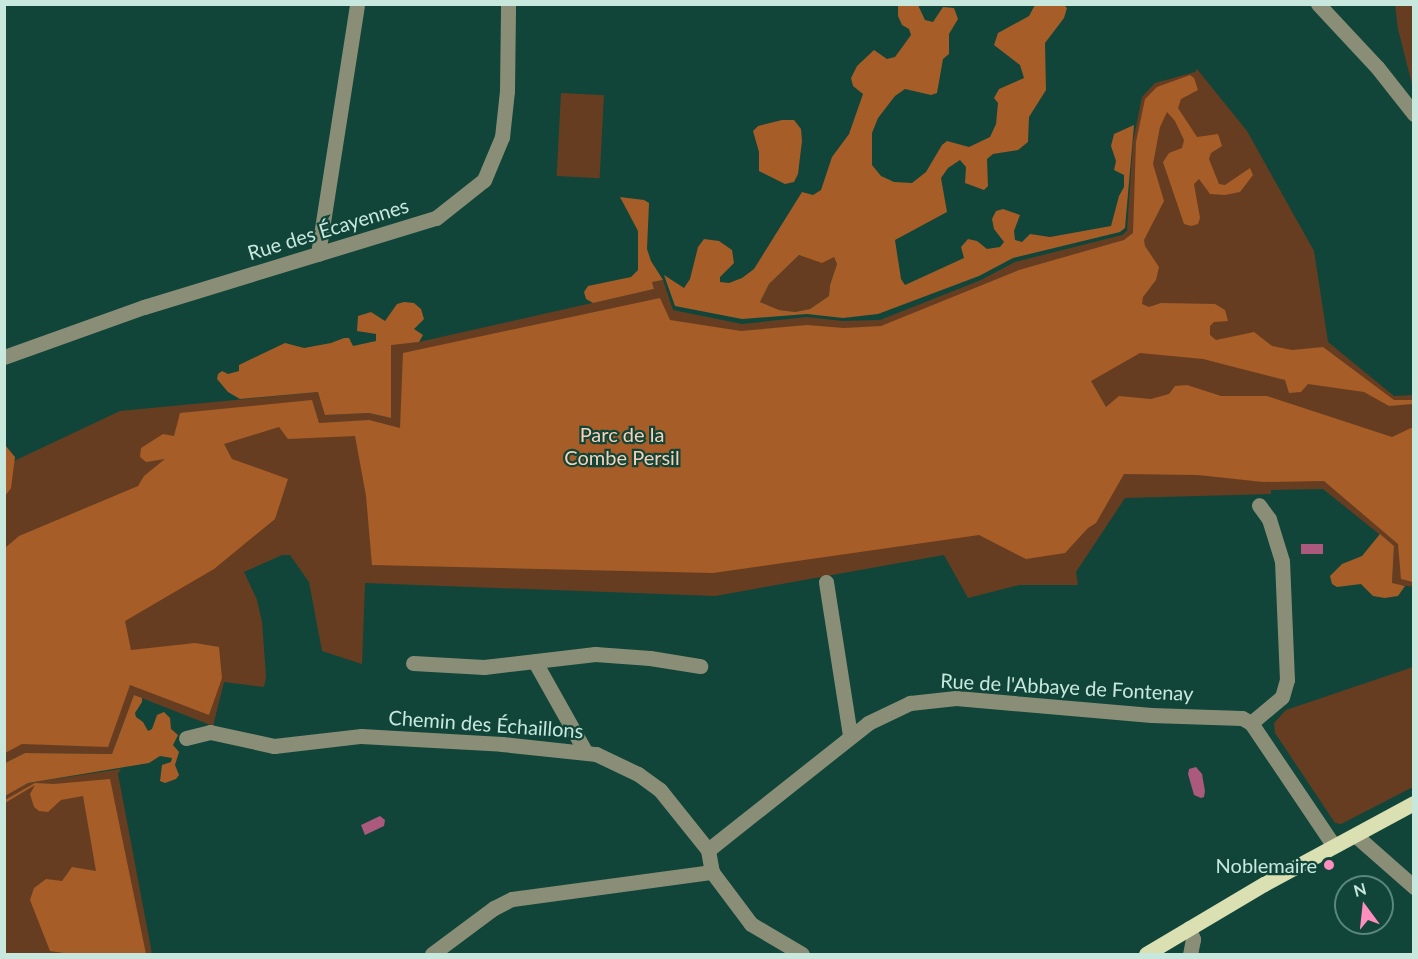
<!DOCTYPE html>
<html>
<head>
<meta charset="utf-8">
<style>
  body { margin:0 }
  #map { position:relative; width:1418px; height:959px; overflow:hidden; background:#114539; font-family:Lato,sans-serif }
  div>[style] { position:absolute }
  .green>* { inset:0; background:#673d21; transform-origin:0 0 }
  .forest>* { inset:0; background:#a65d27 }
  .water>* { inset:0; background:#ac597e; transform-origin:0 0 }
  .minor>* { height:15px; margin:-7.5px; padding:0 7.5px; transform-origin:7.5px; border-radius:7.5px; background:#8b8e77 }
  .major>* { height:15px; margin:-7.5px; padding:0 7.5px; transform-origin:7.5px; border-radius:7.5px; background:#dae0b1 }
  .dots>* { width:16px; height:16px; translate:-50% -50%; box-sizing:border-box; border:3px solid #114539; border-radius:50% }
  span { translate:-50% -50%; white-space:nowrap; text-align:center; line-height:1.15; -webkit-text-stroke:4.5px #114539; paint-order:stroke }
  .street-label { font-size:20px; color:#c8e8de }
  .park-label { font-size:20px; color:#fad1b7 }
  .poi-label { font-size:20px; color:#c8e8de }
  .right { translate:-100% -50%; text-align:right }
  .frame { position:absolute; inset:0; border:6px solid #c8e8de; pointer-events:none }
  .north { position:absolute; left:1334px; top:875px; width:60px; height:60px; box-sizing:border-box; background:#114539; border:2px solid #5a867b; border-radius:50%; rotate:345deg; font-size:16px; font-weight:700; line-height:24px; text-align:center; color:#c8e8de }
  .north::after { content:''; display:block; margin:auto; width:21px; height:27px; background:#fd8ebe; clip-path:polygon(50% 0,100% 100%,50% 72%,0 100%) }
</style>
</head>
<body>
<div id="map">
  <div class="green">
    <div style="clip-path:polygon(1395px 5px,1413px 5px,1413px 88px,1398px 29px)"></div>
    <div style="clip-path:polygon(1197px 69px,1247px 131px,1314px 251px,1328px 342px,1394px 396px,1413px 395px,1414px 587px,1392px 584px,1394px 546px,1323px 489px,1271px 490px,1271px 494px,1125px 498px,1076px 572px,1078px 585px,1019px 585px,968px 598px,944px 555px,715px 596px,365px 583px,362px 664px,322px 651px,309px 582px,290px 555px,282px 555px,244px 572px,257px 600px,262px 622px,266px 677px,264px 687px,224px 682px,213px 726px,134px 695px,112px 754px,25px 753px,5px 763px,4px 467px,14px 461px,120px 411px,318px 392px,326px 415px,369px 413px,391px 418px,391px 344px,419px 342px,654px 289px,652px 282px,663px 280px,673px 310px,742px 324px,807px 317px,843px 321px,880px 320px,981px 280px,1015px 262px,1122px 235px,1127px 231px,1133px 142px,1142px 97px,1155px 83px,1195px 72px)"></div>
    <div style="left:561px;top:93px;width:43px;height:83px;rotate:3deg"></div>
    <div style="clip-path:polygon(799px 255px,810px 258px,834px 257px,837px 264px,830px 285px,829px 296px,810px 309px,795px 312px,779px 310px,760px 302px,769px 284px)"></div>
    <div style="clip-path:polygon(1413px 667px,1413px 787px,1341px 824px,1335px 823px,1275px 733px,1274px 723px,1286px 710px)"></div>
    <div style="clip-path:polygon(121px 769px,118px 774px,152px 954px,5px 954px,4px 796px,28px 783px)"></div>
  </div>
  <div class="forest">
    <div style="clip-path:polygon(evenodd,898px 5px,918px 5px,925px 20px,933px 22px,943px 7px,954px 8px,958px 19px,949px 34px,949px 54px,943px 59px,937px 93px,931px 95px,905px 89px,895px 96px,878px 118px,872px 133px,872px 165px,881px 176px,894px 182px,912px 183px,926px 172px,942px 145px,947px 141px,969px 147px,990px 137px,996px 124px,998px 103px,994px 98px,999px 89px,1024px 78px,1020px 65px,994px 45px,998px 33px,1029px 16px,1035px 5px,1064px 5px,1067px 8px,1064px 18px,1045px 43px,1046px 90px,1029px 117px,1028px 142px,1018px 150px,993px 154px,987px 159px,988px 186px,984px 190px,965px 183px,966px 167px,960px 160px,948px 168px,941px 178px,947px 212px,895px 240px,901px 279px,905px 285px,964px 258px,961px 247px,968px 239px,977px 241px,987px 249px,1000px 247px,1004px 242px,994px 229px,992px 219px,996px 211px,1003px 209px,1020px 215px,1014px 231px,1015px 240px,1022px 242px,1030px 234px,1050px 237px,1111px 226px,1119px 196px,1124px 187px,1124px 175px,1114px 170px,1116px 161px,1111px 146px,1114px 134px,1134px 125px,1125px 228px,1120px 232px,1013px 258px,979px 276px,878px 314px,843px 318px,807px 314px,742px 319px,675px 306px,664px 275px,684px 288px,690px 279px,698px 247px,704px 239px,719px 241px,732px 250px,734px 263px,720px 277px,720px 282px,729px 283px,742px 278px,754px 269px,802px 192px,813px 195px,821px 190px,832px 157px,849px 134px,863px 94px,853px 86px,851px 78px,857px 66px,874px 50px,887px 59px,895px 57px,911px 35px,909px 29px,902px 25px,898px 16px,898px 5px,799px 255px,822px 263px,834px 257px,837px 264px,830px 285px,829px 296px,810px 309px,795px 312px,779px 310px,760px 302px,769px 284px,799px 255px)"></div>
    <div style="clip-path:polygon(1190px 75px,1194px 78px,1198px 90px,1181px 99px,1178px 108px,1197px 137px,1218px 134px,1222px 146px,1211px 153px,1209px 159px,1219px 184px,1225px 185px,1250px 168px,1253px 175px,1240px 192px,1225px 195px,1210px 194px,1199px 179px,1194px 184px,1200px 218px,1198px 224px,1191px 226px,1184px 224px,1163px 162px,1169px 153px,1182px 148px,1184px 140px,1175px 121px,1167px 112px,1160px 127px,1153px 164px,1164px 201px,1144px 240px,1145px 246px,1159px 267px,1156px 280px,1143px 297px,1142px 304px,1149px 307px,1161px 303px,1215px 304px,1225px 310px,1228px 321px,1214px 322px,1210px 326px,1210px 335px,1216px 340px,1254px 332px,1272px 346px,1292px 350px,1323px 347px,1394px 400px,1413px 400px,1413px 404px,1389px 406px,1364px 392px,1308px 384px,1301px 392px,1289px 393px,1285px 380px,1203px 359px,1140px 353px,1091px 381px,1106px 407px,1119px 396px,1151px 399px,1169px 394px,1175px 386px,1187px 385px,1221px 396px,1267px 396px,1392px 437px,1411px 428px,1414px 429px,1413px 582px,1401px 579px,1398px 544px,1324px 481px,1263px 482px,1198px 475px,1124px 474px,1096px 523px,1088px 528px,1065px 553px,1026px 559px,979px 535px,713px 573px,372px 565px,366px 496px,355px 436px,288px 439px,279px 427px,224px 444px,232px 459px,288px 479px,275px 519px,214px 569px,125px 621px,131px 650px,195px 643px,219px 647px,222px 678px,209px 715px,130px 685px,108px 747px,22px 744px,5px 753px,5px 548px,19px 536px,138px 486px,144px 476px,165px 459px,146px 462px,140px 457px,141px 448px,163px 434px,174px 436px,180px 413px,312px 400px,319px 423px,369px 420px,400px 428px,403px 353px,660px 298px,670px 320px,741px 331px,807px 325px,844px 328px,881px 326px,1019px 270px,1124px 240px,1133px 233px,1136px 142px,1145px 99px,1157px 87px)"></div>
    <div style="clip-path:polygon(782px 120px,794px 120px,801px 129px,802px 141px,798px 174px,794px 182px,785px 184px,759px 171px,759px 152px,753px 131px,758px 126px)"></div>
    <div style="clip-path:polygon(620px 197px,644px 200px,649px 203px,647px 249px,651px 261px,663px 280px,652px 282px,654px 289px,593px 303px,586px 299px,584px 292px,588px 286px,631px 277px,638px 270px,638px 231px)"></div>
    <div style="clip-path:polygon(404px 302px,414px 303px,421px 309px,424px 319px,414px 329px,423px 335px,419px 342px,391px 345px,391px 418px,369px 413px,325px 415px,318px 392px,240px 399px,228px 392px,217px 379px,218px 374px,222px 371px,228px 374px,239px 371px,239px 365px,285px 343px,304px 348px,331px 343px,344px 338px,349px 338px,353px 346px,376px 341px,376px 334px,357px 331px,358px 316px,371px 312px,385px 321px,397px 304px)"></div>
    <div style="clip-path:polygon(5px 445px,15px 457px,11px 488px,5px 496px)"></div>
    <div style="clip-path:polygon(1380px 534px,1394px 546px,1392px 583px,1405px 586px,1398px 596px,1385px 598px,1373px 596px,1361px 584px,1337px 587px,1332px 584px,1330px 576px,1342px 564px,1362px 556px)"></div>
    <div style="clip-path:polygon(134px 695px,142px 698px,142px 702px,135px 713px,136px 717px,143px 722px,148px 731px,152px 729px,157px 715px,164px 712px,170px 718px,171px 729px,178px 735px,173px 745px,179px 752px,175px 765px,179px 775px,176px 779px,165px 783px,160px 781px,162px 765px,171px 762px,172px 758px,160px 756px,149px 763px,28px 783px,5px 796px,5px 763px,25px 753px,112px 754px)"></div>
    <div style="clip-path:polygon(110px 779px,146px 954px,70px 954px,50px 951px,30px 900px,34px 888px,46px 879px,62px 881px,72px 867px,96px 871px,83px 796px,61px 800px,48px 812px,39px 811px,34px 807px,30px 794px,35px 785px,5px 803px,5px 800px,35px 783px,54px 784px)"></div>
  </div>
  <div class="water">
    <div style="left:1323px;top:544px;width:10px;height:22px;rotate:90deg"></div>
    <div style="clip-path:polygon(1196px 767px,1202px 774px,1205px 791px,1204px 797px,1201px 798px,1194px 795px,1188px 774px,1189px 769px)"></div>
    <div style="clip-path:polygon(380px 816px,385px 820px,384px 826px,365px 835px,361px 825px)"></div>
  </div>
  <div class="minor">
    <div style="left:1318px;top:4px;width:86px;rotate:46.9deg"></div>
    <div style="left:1377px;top:67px;width:60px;rotate:51.8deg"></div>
    <div style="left:318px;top:254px;width:251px;rotate:-81.1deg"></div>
    <div style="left:4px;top:357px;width:149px;rotate:-19.7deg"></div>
    <div style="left:144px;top:307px;width:305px;rotate:-17deg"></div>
    <div style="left:436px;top:218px;width:61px;rotate:-38.4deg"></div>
    <div style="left:484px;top:180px;width:47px;rotate:-67.3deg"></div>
    <div style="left:502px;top:137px;width:46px;rotate:-83.8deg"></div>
    <div style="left:507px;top:91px;width:87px;rotate:-89.3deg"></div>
    <div style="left:826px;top:582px;width:156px;rotate:81.1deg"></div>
    <div style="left:535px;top:662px;width:102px;rotate:60.7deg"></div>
    <div style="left:413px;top:663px;width:71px;rotate:3.2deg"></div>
    <div style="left:484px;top:667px;width:112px;rotate:-6.7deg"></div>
    <div style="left:595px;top:654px;width:55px;rotate:4.2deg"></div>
    <div style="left:650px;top:658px;width:51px;rotate:9.1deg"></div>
    <div style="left:1251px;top:723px;width:40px;rotate:-40deg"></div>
    <div style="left:1282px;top:697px;width:18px;rotate:-74deg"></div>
    <div style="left:1287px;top:680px;width:119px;rotate:-92.4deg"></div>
    <div style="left:1282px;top:561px;width:44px;rotate:-107.2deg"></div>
    <div style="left:1269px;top:519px;width:17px;rotate:-126deg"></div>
    <div style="left:186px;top:738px;width:25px;rotate:-14deg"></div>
    <div style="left:210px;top:732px;width:66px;rotate:12.3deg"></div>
    <div style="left:274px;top:746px;width:88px;rotate:-6.6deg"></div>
    <div style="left:361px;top:736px;width:141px;rotate:3.2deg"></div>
    <div style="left:502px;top:744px;width:95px;rotate:6.1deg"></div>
    <div style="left:596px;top:754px;width:47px;rotate:25.5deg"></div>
    <div style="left:638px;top:774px;width:27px;rotate:36deg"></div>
    <div style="left:660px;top:790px;width:77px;rotate:51.3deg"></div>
    <div style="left:708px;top:850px;width:22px;rotate:80deg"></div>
    <div style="left:712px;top:872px;width:65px;rotate:53.1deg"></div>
    <div style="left:751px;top:924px;width:59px;rotate:30.5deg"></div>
    <div style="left:1355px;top:835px;width:79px;rotate:41.4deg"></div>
    <div style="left:708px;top:850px;width:204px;rotate:-38.4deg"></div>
    <div style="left:868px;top:723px;width:47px;rotate:-25.5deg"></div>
    <div style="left:910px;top:703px;width:46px;rotate:-6.2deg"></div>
    <div style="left:956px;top:698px;width:196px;rotate:5deg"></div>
    <div style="left:1151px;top:715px;width:91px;rotate:1.9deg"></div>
    <div style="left:1242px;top:718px;width:10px;rotate:29deg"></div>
    <div style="left:1251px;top:723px;width:148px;rotate:56deg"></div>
    <div style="left:1189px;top:928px;width:12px;rotate:70deg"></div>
    <div style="left:1193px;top:939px;width:15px;rotate:101deg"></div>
    <div style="left:432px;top:954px;width:77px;rotate:-36.6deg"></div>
    <div style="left:494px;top:908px;width:20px;rotate:-27deg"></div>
    <div style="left:512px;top:899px;width:202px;rotate:-7.7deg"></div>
  </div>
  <div class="major">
    <div style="left:1146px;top:954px;width:137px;rotate:-30.7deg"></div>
    <div style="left:1264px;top:884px;width:170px;rotate:-28.4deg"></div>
  </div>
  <div class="dots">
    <div style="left:1329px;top:865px;background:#fd8ebe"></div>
  </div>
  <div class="street-label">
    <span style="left:328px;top:229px;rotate:-17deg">Rue des Écayennes</span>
    <span style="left:1067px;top:687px;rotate:3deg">Rue de l'Abbaye de Fontenay</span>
    <span style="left:486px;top:724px;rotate:4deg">Chemin des Échaillons</span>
  </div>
  <div class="park-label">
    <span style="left:622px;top:446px">Parc de la<br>Combe Persil</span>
  </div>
  <div class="poi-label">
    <span class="right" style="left:1317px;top:865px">Noblemaire</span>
  </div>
  <div class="frame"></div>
  <div class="north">N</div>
</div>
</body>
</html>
